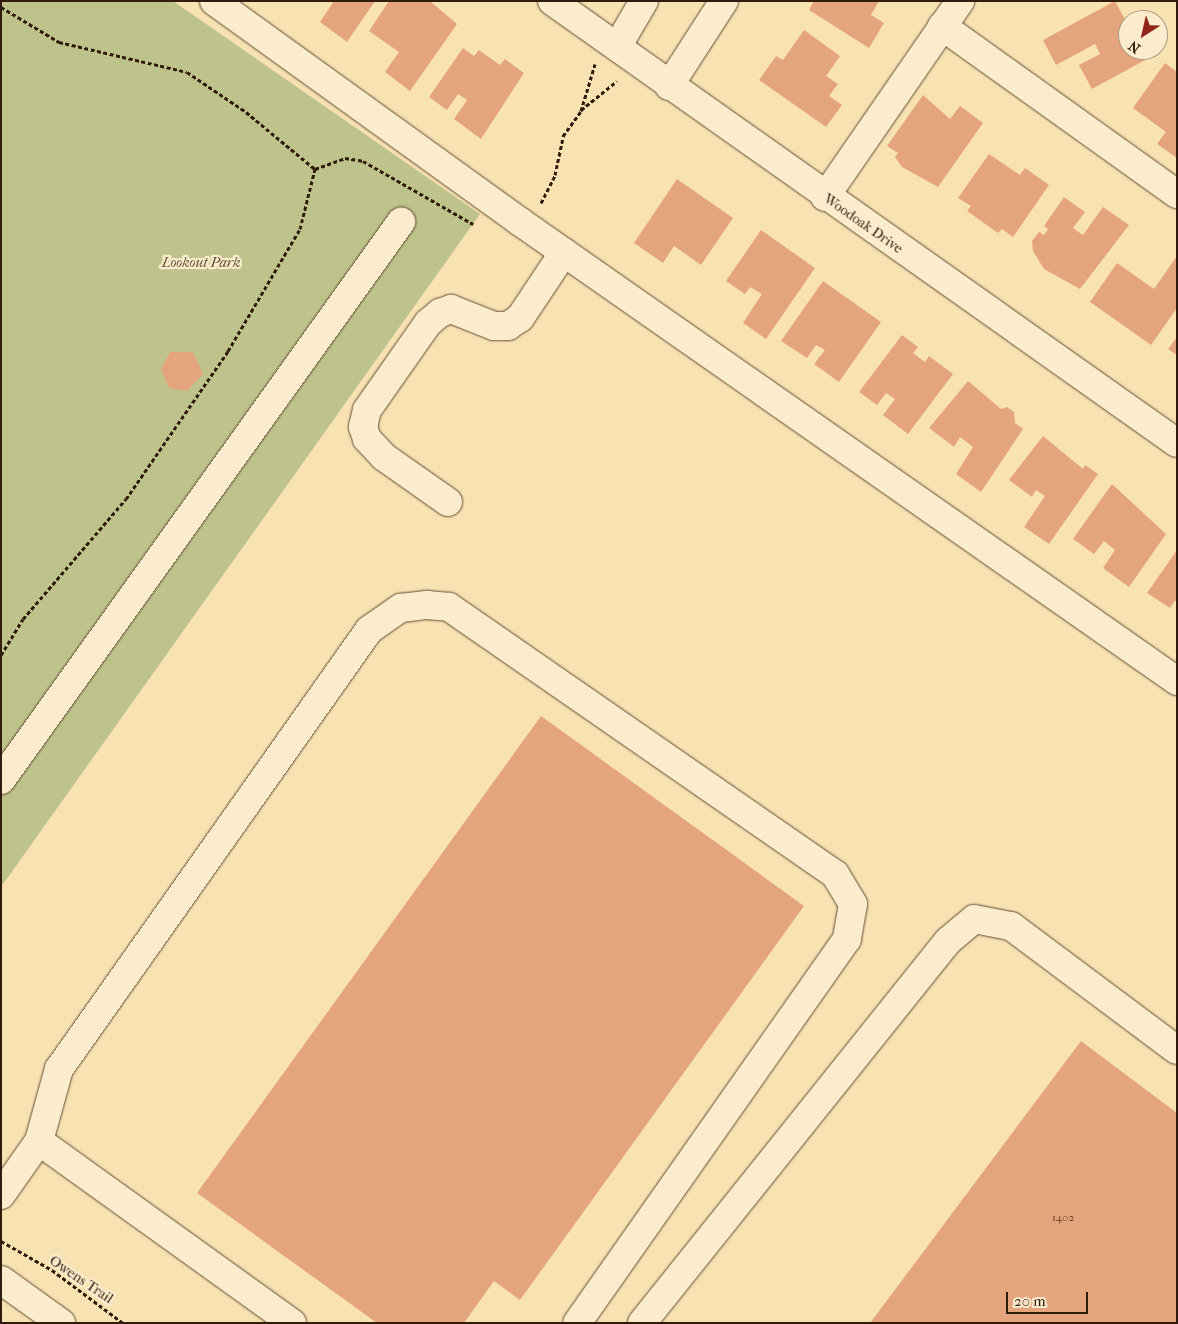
<!DOCTYPE html>
<html>
<head>
<meta charset="utf-8">
<style>
  body { margin:0 }
  #map { position:relative; width:1178px; height:1324px; overflow:hidden; background:#f9e2b2; font-family:"IM FELL French Canon",serif }
  div>[style] { position:absolute }
  .green>* { inset:0; background:#bec38c }
  .building>* { inset:0; background:#e5a57c }
  .path>* { height:3px; margin-top:-1.5px; transform-origin:0; background:repeating-linear-gradient(90deg,#311b0c 0 4px,transparent 0 6.5px) }
  .roads { filter:drop-shadow(0 0 1px #634d36) drop-shadow(0 0 1px #634d36) }
  .minor>* { height:28px; margin:-14px; padding:0 14px; transform-origin:14px; border-radius:14px; background:#fbeccd }
  span { translate:-50% -50%; white-space:nowrap; text-align:center; line-height:1.15; -webkit-text-stroke:4.5px #fbeccd; paint-order:stroke }
  .number-label { font-size:11px; color:#5e3e28 }
  .number-label span { -webkit-text-stroke-width:0 }
  .street-label { font-size:14px; color:#311b0c }
  .park-label { font-size:14px; color:#5b4d32; font-style:italic }
  .frame { position:absolute; inset:0; border:2px solid #311b0c; pointer-events:none }
  .north { position:absolute; left:1118px; top:10px; width:50px; height:50px; box-sizing:border-box; background:#fbeccd; border:1px solid #aa9880; border-radius:50%; rotate:215deg; font-size:14px; font-weight:700; line-height:20px; text-align:center; color:#311b0c }
  .north::after { content:''; display:block; margin:auto; width:18px; height:22px; background:#8f2418; clip-path:polygon(50% 0,100% 100%,50% 72%,0 100%) }
  .scale { position:absolute; left:1006px; top:1292px; width:82px; height:22px; box-sizing:border-box; border:2px solid #311b0c; border-top:0; padding-left:6px; font-size:15px; line-height:18px; white-space:nowrap; color:#311b0c; -webkit-text-stroke:4px #fbeccd; paint-order:stroke }
</style>
</head>
<body>
<div id="map">
  <div class="green">
    <div style="clip-path:polygon(1px 1px,173px 1px,480px 214px,1px 887px)"></div>
  </div>
  <div class="building">
    <div style="clip-path:polygon(334px 1px,375px 1px,347px 42px,320px 22px)"></div>
    <div style="clip-path:polygon(389px 1px,430px 1px,457px 24px,410px 91px,385px 72px,399px 52px,369px 31px)"></div>
    <div style="clip-path:polygon(814px 1px,879px 1px,871px 15px,884px 23px,869px 48px,809px 10px)"></div>
    <div style="clip-path:polygon(1115px 1px,1128px 25px,1128px 50px,1142px 50px,1147px 59px,1092px 89px,1079px 65px,1100px 54px,1095px 44px,1056px 65px,1043px 40px)"></div>
    <div style="clip-path:polygon(804px 30px,840px 56px,826px 76px,838px 84px,829px 96px,842px 105px,826px 127px,759px 80px,776px 56px,783px 60px)"></div>
    <div style="clip-path:polygon(463px 48px,474px 56px,479px 50px,500px 65px,505px 59px,524px 73px,481px 139px,454px 119px,467px 100px,458px 94px,447px 110px,429px 97px)"></div>
    <div style="clip-path:polygon(1165px 63px,1177px 72px,1177px 158px,1157px 144px,1166px 132px,1133px 108px)"></div>
    <div style="clip-path:polygon(923px 95px,950px 119px,960px 106px,983px 123px,938px 187px,902px 167px,895px 157px,898px 153px,887px 146px)"></div>
    <div style="clip-path:polygon(989px 154px,1020px 175px,1025px 168px,1049px 185px,1013px 237px,1002px 229px,998px 233px,967px 211px,971px 206px,958px 198px)"></div>
    <div style="clip-path:polygon(677px 179px,733px 218px,701px 265px,674px 246px,663px 263px,634px 243px)"></div>
    <div style="clip-path:polygon(1064px 197px,1085px 212px,1073px 228px,1083px 235px,1103px 207px,1129px 225px,1080px 289px,1044px 269px,1033px 251px,1032px 241px,1039px 232px,1044px 235px,1048px 229px,1044px 226px)"></div>
    <div style="clip-path:polygon(761px 230px,815px 268px,766px 339px,743px 323px,762px 294px,750px 287px,745px 294px,726px 281px)"></div>
    <div style="clip-path:polygon(1177px 256px,1177px 308px,1151px 345px,1090px 302px,1117px 263px,1154px 289px)"></div>
    <div style="clip-path:polygon(823px 281px,881px 322px,839px 382px,814px 364px,825px 350px,816px 345px,807px 358px,781px 341px)"></div>
    <div style="clip-path:polygon(902px 335px,918px 347px,913px 353px,925px 362px,929px 356px,953px 374px,908px 434px,883px 415px,895px 399px,886px 393px,877px 405px,859px 392px)"></div>
    <div style="clip-path:polygon(1177px 337px,1177px 355px,1168px 349px)"></div>
    <div style="clip-path:polygon(170px 352px,193px 352px,203px 374px,187px 391px,169px 388px,161px 369px)"></div>
    <div style="clip-path:polygon(968px 381px,1001px 409px,1007px 407px,1014px 412px,1015px 423px,1023px 429px,981px 492px,956px 474px,973px 447px,960px 437px,954px 447px,929px 428px)"></div>
    <div style="clip-path:polygon(1043px 436px,1083px 469px,1085px 465px,1098px 474px,1049px 544px,1024px 527px,1045px 496px,1036px 490px,1032px 497px,1009px 480px)"></div>
    <div style="clip-path:polygon(1112px 484px,1166px 534px,1129px 587px,1103px 568px,1115px 550px,1104px 541px,1094px 554px,1073px 539px)"></div>
    <div style="clip-path:polygon(1177px 550px,1177px 598px,1170px 608px,1147px 593px)"></div>
    <div style="clip-path:polygon(541px 716px,804px 906px,520px 1300px,494px 1281px,464px 1323px,377px 1323px,197px 1193px)"></div>
    <div style="clip-path:polygon(1081px 1041px,1177px 1113px,1177px 1323px,870px 1323px)"></div>
  </div>
  <div class="path">
    <div style="left:1px;top:7px;width:68px;rotate:31.1deg"></div>
    <div style="left:59px;top:42px;width:131px;rotate:13.2deg"></div>
    <div style="left:187px;top:72px;width:71px;rotate:34.1deg"></div>
    <div style="left:246px;top:112px;width:89px;rotate:39.6deg"></div>
    <div style="left:581px;top:110px;width:46px;rotate:-38.9deg"></div>
    <div style="left:541px;top:203px;width:31px;rotate:-63deg"></div>
    <div style="left:555px;top:175px;width:40px;rotate:-78deg"></div>
    <div style="left:563px;top:136px;width:31px;rotate:-54deg"></div>
    <div style="left:581px;top:111px;width:49px;rotate:-73.4deg"></div>
    <div style="left:1px;top:655px;width:42px;rotate:-58.6deg"></div>
    <div style="left:23px;top:619px;width:158px;rotate:-49.4deg"></div>
    <div style="left:126px;top:499px;width:180px;rotate:-55.4deg"></div>
    <div style="left:228px;top:351px;width:142px;rotate:-59.5deg"></div>
    <div style="left:300px;top:229px;width:62px;rotate:-76deg"></div>
    <div style="left:315px;top:169px;width:32px;rotate:-20deg"></div>
    <div style="left:345px;top:158px;width:18px;rotate:9deg"></div>
    <div style="left:363px;top:161px;width:127px;rotate:29.8deg"></div>
    <div style="left:1px;top:1241px;width:59px;rotate:29.6deg"></div>
    <div style="left:52px;top:1270px;width:89px;rotate:36.7deg"></div>
  </div>
  <div class="roads">
    <div class="minor">
      <div style="left:214px;top:1px;width:376px;rotate:35.8deg"></div>
      <div style="left:519px;top:221px;width:803px;rotate:34.96deg"></div>
      <div style="left:552px;top:1px;width:765px;rotate:35.27deg"></div>
      <div style="left:942px;top:26px;width:289px;rotate:35.6deg"></div>
      <div style="left:617px;top:47px;width:53px;rotate:-59.6deg"></div>
      <div style="left:669px;top:86px;width:101px;rotate:-57.1deg"></div>
      <div style="left:825px;top:197px;width:238px;rotate:-55.4deg"></div>
      <div style="left:448px;top:502px;width:78px;rotate:-144.9deg"></div>
      <div style="left:384px;top:457px;width:25px;rotate:-133deg"></div>
      <div style="left:367px;top:439px;width:13px;rotate:-108deg"></div>
      <div style="left:363px;top:427px;width:17px;rotate:-77deg"></div>
      <div style="left:367px;top:410px;width:106px;rotate:-55deg"></div>
      <div style="left:428px;top:323px;width:16px;rotate:-40deg"></div>
      <div style="left:440px;top:313px;width:12px;rotate:-20deg"></div>
      <div style="left:451px;top:309px;width:46px;rotate:21.6deg"></div>
      <div style="left:494px;top:326px;width:14px"></div>
      <div style="left:508px;top:326px;width:14px;rotate:-34deg"></div>
      <div style="left:520px;top:318px;width:79px;rotate:-56.3deg"></div>
      <div style="left:1px;top:780px;width:687px;rotate:-54.37deg"></div>
      <div style="left:1px;top:1195px;width:66px;rotate:-54.9deg"></div>
      <div style="left:1px;top:1280px;width:74px;rotate:35.6deg"></div>
      <div style="left:292px;top:1323px;width:312px;rotate:-144.3deg"></div>
      <div style="left:39px;top:1141px;width:75px;rotate:-74.5deg"></div>
      <div style="left:59px;top:1069px;width:537px;rotate:-54.77deg"></div>
      <div style="left:369px;top:630px;width:39px;rotate:-35deg"></div>
      <div style="left:401px;top:608px;width:26px;rotate:-7deg"></div>
      <div style="left:427px;top:605px;width:22px;rotate:5deg"></div>
      <div style="left:449px;top:607px;width:469px;rotate:34.7deg"></div>
      <div style="left:835px;top:874px;width:35px;rotate:59deg"></div>
      <div style="left:853px;top:904px;width:36px;rotate:100deg"></div>
      <div style="left:847px;top:939px;width:469px;rotate:125.1deg"></div>
      <div style="left:642px;top:1323px;width:489px;rotate:-51.3deg"></div>
      <div style="left:948px;top:941px;width:34px;rotate:-40deg"></div>
      <div style="left:974px;top:919px;width:38px;rotate:11deg"></div>
      <div style="left:1011px;top:926px;width:207px;rotate:36.8deg"></div>
    </div>
  </div>
  <div class="number-label">
    <span style="left:1063px;top:1218px">1402</span>
  </div>
  <div class="street-label">
    <span style="left:863px;top:224px;rotate:35deg">Woodoak Drive</span>
    <span style="left:81px;top:1280px;rotate:34deg">Owens Trail</span>
  </div>
  <div class="park-label">
    <span style="left:201px;top:263px">Lookout Park</span>
  </div>
  <div class="frame"></div>
  <div class="north">N</div>
  <div class="scale">20 m</div>
</div>
</body>
</html>
